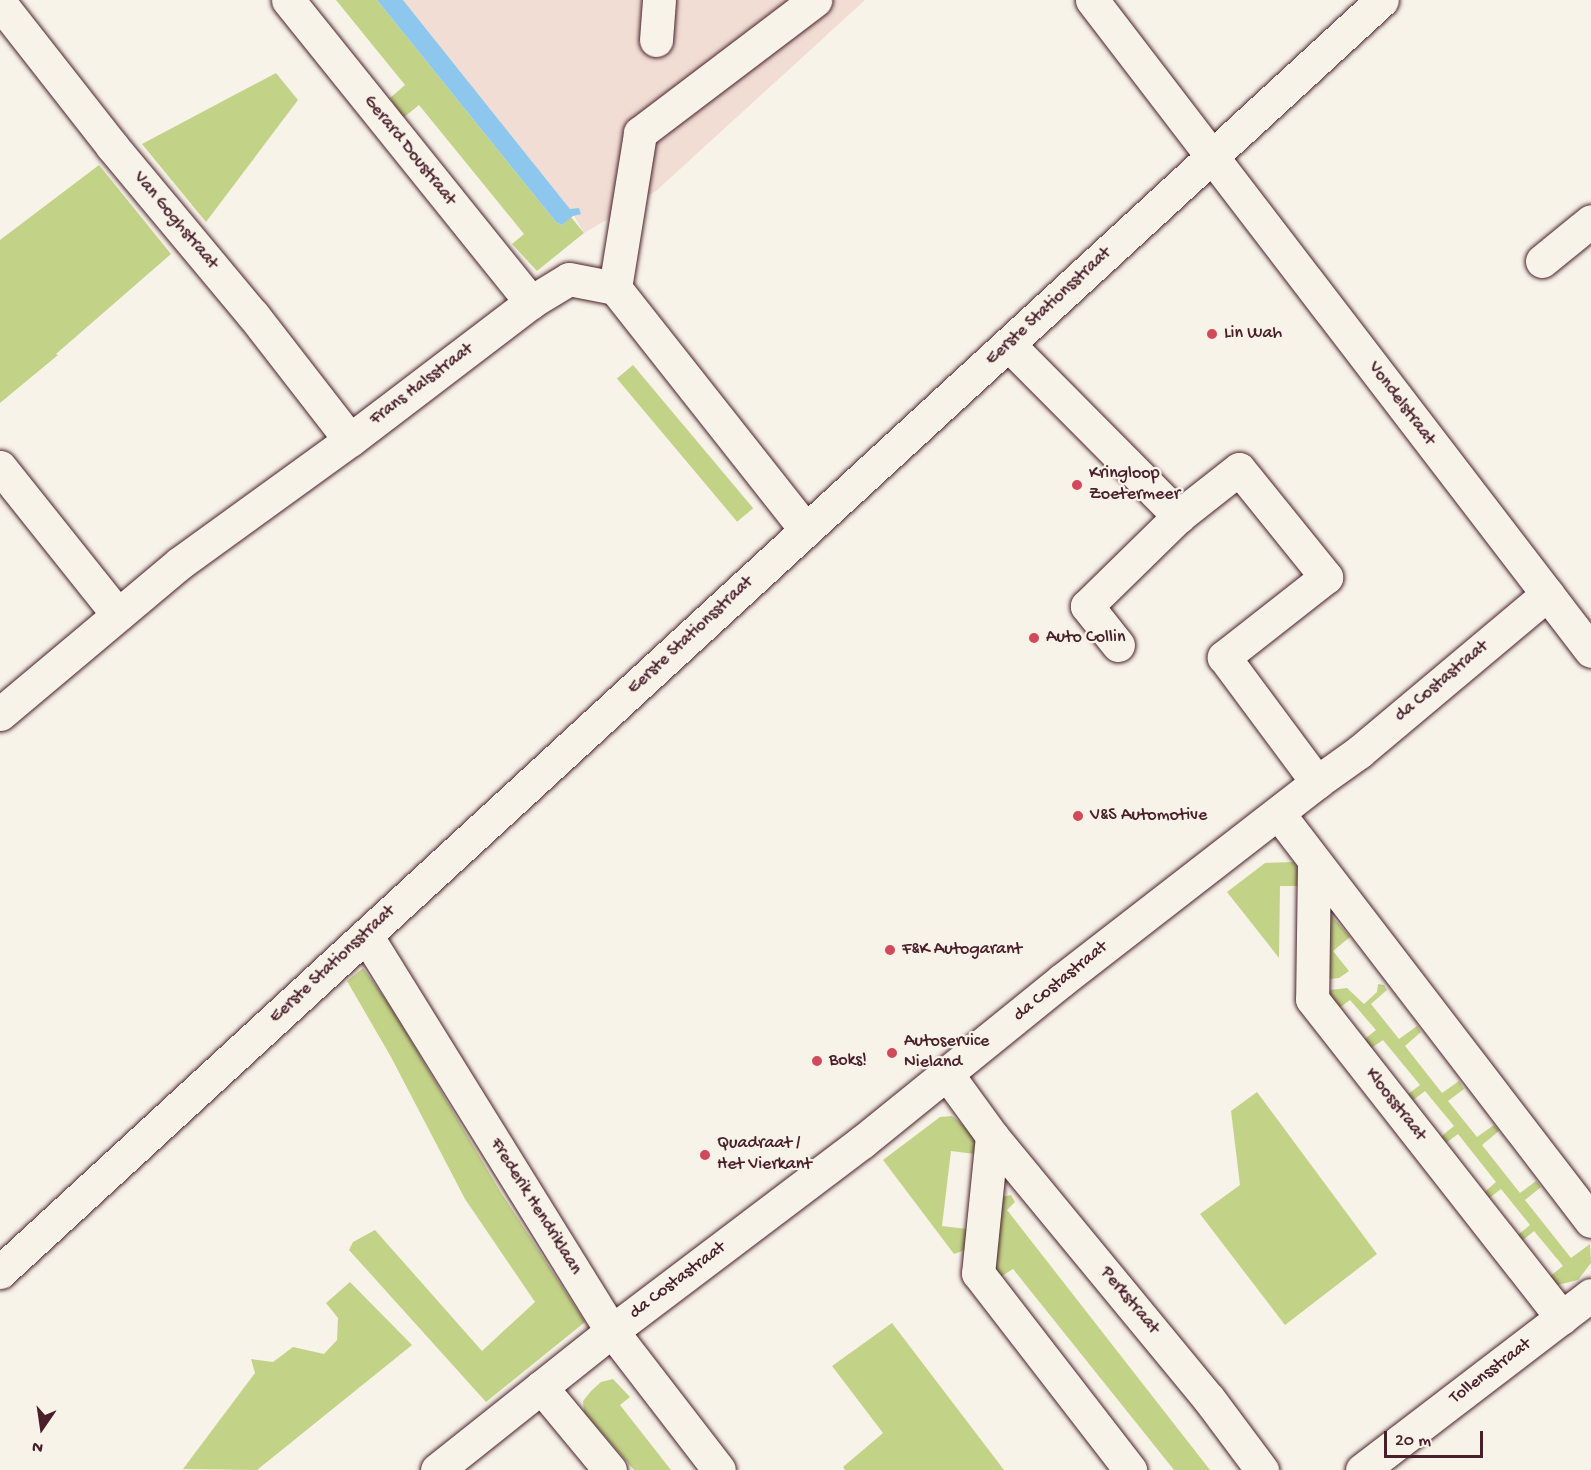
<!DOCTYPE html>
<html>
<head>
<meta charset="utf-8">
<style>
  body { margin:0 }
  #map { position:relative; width:1591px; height:1470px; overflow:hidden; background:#f7f3e8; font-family:"Gochi Hand",sans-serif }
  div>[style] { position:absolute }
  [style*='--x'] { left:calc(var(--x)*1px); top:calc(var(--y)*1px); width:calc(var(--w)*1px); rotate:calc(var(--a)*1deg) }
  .built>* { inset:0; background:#f1ddd3 }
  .green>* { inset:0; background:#c2d387; transform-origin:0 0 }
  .water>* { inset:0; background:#8ec7ed }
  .roads { filter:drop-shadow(0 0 2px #4a1f2b) drop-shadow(0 0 2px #4a1f2b) }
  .street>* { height:33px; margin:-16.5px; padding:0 16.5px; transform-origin:16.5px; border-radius:16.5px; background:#f7f3e8 }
  .dots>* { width:16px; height:16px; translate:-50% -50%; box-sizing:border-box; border:3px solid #f7f3e8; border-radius:50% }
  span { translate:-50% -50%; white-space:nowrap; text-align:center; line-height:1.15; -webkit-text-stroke:4.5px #f7f3e8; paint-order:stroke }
  .street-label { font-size:18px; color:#4a1f2b }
  .poi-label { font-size:18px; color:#4a1f2b }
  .left { translate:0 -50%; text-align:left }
  .north { position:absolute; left:12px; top:1398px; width:60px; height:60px; -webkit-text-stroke:4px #f7f3e8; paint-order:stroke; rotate:193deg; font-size:16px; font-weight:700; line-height:24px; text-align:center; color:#4a1f2b }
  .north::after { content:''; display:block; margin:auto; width:21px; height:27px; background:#4a1f2b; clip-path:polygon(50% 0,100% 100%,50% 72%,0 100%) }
  .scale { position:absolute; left:1384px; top:1431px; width:99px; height:27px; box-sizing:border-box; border:3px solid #4a1f2b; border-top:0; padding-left:8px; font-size:18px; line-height:21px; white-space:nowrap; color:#4a1f2b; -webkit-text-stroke:4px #f7f3e8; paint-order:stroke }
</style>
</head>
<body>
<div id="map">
  <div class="built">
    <div style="clip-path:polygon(403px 0,865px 0,656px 191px,584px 233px,570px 209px)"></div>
  </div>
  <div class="green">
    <div style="clip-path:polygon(336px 0,377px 0,556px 222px,562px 225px,571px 217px,584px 233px,537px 271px,512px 244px,524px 234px,419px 105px,403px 118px,390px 98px,405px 85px)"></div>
    <div style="clip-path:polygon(276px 73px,298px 100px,206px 222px,142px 144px)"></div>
    <div style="clip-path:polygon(99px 165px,171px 254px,56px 354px,58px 355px,0 403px,0 240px)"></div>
    <div style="left:633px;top:365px;width:187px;height:21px;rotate:50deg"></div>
    <div style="clip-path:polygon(1294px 862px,1300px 874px,1300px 886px,1280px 886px,1279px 958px,1227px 892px,1265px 863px)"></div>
    <div style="clip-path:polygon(1329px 913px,1350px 937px,1333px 951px,1349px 971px,1339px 978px,1329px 979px)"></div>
    <div style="clip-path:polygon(363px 968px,391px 1007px,500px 1191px,585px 1322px,486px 1402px,349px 1250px,353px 1242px,375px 1230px,482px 1351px,535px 1302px,465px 1199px,391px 1057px,347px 981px)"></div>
    <div style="clip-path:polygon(1378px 984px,1384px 985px,1387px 990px,1371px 1004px,1399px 1039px,1417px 1026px,1421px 1032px,1405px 1046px,1442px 1093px,1459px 1081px,1464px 1089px,1448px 1101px,1477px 1137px,1494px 1125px,1499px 1131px,1482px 1145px,1520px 1193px,1536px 1181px,1541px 1187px,1525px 1200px,1571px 1258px,1590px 1244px,1591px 1263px,1578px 1280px,1549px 1287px,1544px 1281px,1563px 1266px,1534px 1231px,1518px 1244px,1514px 1238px,1530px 1225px,1501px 1189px,1484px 1202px,1480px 1196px,1496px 1182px,1458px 1134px,1442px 1146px,1437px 1140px,1454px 1126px,1425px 1091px,1408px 1104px,1403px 1098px,1420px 1085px,1383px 1040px,1366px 1052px,1360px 1043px,1376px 1030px,1350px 1000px,1334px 1012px,1329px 1001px,1330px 990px,1347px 988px,1364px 1004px,1377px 992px)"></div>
    <div style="clip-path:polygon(1257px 1092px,1377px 1254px,1285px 1325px,1200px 1214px,1240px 1185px,1231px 1111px)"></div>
    <div style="clip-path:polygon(952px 1116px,976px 1136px,975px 1154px,951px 1151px,942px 1226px,967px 1229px,965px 1250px,954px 1254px,883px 1160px,940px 1117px)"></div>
    <div style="clip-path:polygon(1011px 1195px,1015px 1202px,1007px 1210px,1210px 1470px,1174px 1470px,1013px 1269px,1000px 1277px,996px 1271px,1002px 1197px)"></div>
    <div style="clip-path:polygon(350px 1282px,412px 1345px,257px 1470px,183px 1469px,255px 1373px,251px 1359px,273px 1362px,293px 1347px,324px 1354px,337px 1340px,338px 1318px,326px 1303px)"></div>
    <div style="clip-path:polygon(892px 1323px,1004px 1470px,845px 1470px,843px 1467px,883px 1433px,832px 1366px)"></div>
    <div style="clip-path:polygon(613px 1379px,630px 1397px,620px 1405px,671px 1470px,634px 1470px,584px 1412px,583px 1401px,591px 1391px,601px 1382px)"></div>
  </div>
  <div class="water">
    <div style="clip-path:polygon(377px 0,403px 0,570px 209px,579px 208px,581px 214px,573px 216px,562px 225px,556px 222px)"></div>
  </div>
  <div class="roads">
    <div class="street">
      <div style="--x:288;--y:0;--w:388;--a:51.2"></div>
      <div style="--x:1092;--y:0;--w:820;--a:52.53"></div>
      <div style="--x:0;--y:3;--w:182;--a:51.9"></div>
      <div style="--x:112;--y:146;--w:220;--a:50.2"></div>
      <div style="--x:253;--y:315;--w:158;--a:52.2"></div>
      <div style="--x:656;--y:40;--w:40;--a:-85.7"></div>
      <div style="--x:1542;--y:261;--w:63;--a:-39.2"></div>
      <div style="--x:615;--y:288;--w:157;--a:-80.8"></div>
      <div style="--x:640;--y:133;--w:220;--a:-37.2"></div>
      <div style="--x:1008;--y:344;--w:243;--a:45.2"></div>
      <div style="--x:0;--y:467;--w:189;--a:51.4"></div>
      <div style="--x:1118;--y:645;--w:50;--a:-128.5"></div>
      <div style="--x:1087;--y:606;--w:129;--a:-44.4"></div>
      <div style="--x:1179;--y:516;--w:76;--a:-38.1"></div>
      <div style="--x:1239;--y:469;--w:139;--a:51.1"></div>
      <div style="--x:1326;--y:577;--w:130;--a:141.9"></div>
      <div style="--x:1224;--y:657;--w:156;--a:53.4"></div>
      <div style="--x:0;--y:714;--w:235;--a:-40"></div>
      <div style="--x:180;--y:563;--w:210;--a:-35.9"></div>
      <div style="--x:350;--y:440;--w:228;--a:-37.3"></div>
      <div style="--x:531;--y:302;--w:44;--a:-31.2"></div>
      <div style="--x:569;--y:279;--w:47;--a:11.1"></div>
      <div style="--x:615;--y:288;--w:308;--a:51.7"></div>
      <div style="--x:1278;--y:813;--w:514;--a:52.51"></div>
      <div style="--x:1314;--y:864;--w:135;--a:90.8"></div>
      <div style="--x:1312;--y:999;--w:405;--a:51.9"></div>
      <div style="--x:366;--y:935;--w:466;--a:58.2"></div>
      <div style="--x:612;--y:1331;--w:175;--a:52.4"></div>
      <div style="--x:947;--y:1074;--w:77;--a:54"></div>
      <div style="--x:992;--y:1136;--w:341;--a:50.5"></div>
      <div style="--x:1209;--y:1399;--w:89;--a:53.3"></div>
      <div style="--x:992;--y:1136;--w:138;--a:95.8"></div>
      <div style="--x:978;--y:1273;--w:249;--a:52.3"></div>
      <div style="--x:0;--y:1272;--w:1878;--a:-42.63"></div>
      <div style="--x:541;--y:1387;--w:108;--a:50.3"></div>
      <div style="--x:437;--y:1470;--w:223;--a:-38.5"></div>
      <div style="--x:612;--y:1331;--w:313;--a:-37.1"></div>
      <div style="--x:862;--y:1142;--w:257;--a:-39"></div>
      <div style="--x:1062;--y:980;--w:323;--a:-37.8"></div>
      <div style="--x:1317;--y:782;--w:52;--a:-35.5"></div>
      <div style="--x:1359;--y:752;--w:246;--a:-40"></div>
      <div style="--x:1362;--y:1470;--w:288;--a:-37.4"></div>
    </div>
  </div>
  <div class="dots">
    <div style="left:1212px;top:334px;background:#d1495b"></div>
    <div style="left:1077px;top:485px;background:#d1495b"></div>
    <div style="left:1034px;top:638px;background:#d1495b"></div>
    <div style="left:1078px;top:816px;background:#d1495b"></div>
    <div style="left:890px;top:950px;background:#d1495b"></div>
    <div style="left:892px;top:1053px;background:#d1495b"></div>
    <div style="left:817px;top:1061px;background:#d1495b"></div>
    <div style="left:705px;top:1155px;background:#d1495b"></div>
  </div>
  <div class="street-label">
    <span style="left:409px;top:151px;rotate:51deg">Gerard Doustraat</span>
    <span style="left:175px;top:221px;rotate:50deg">Van Goghstraat</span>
    <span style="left:1049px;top:307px;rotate:-43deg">Eerste Stationsstraat</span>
    <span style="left:422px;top:385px;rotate:-37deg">Frans Halsstraat</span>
    <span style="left:1401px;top:404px;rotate:53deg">Vondelstraat</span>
    <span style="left:691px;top:636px;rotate:-43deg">Eerste Stationsstraat</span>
    <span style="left:1442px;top:682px;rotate:-40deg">da Costastraat</span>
    <span style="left:333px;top:965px;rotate:-43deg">Eerste Stationsstraat</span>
    <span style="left:1061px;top:982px;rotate:-39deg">da Costastraat</span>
    <span style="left:1395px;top:1105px;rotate:52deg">Kloosstraat</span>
    <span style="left:535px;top:1207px;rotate:58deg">Frederik Hendriklaan</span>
    <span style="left:678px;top:1281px;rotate:-37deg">da Costastraat</span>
    <span style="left:1129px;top:1301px;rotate:50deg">Perkstraat</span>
    <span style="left:1491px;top:1372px;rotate:-37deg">Tollensstraat</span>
  </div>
  <div class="poi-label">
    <span class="left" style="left:1224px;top:334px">Lin Wah</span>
    <span class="left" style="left:1089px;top:485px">Kringloop<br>Zoetermeer</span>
    <span class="left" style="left:1046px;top:638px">Auto Collin</span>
    <span class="left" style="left:1090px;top:816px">V&amp;S Automotive</span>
    <span class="left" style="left:902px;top:950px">F&amp;K Autogarant</span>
    <span class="left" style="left:904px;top:1053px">Autoservice<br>Nieland</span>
    <span class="left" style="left:829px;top:1061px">Boks!</span>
    <span class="left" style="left:717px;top:1155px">Quadraat /<br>Het Vierkant</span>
  </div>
  <div class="north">N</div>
  <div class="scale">20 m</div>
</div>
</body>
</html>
